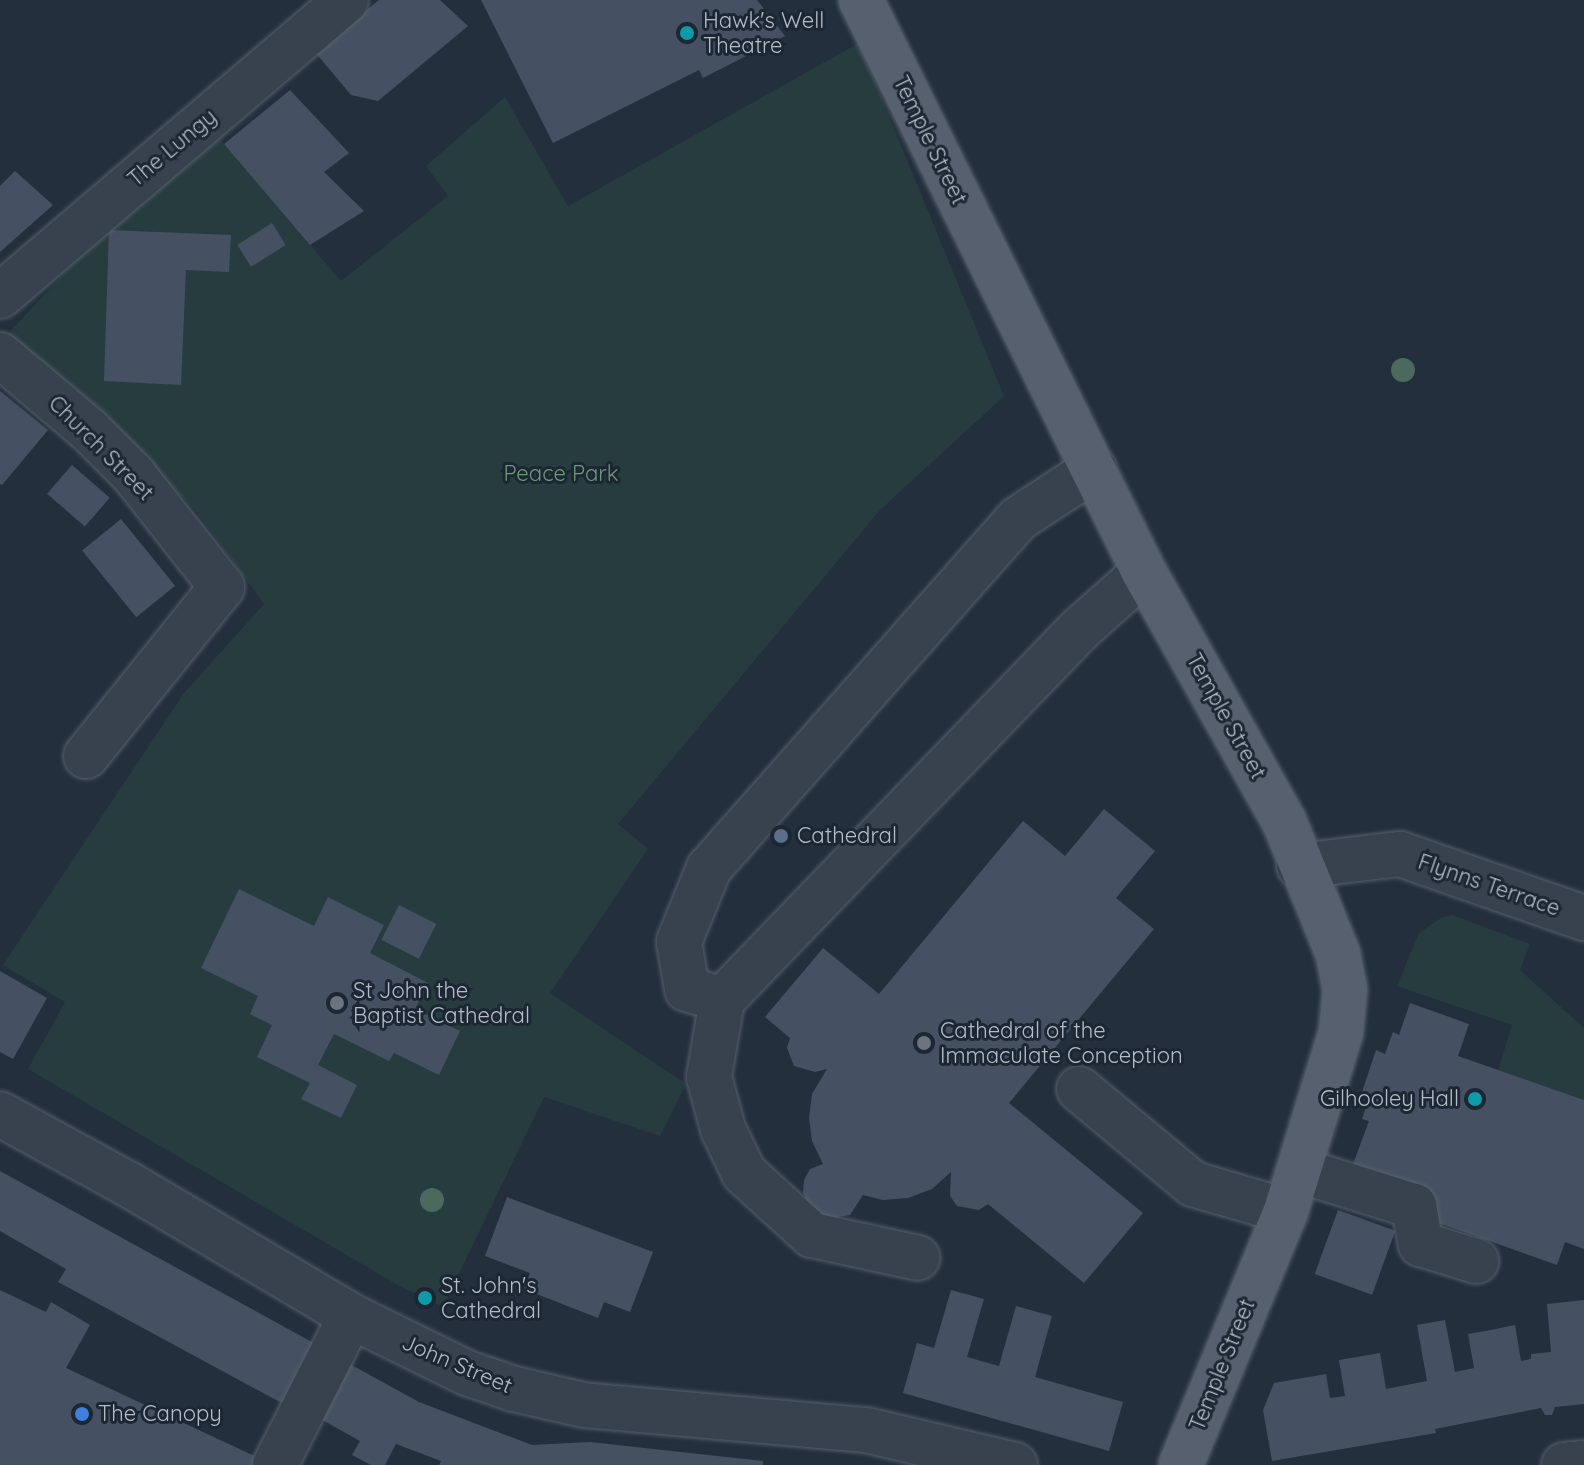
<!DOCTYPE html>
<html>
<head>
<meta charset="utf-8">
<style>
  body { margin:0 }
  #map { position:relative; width:1584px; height:1465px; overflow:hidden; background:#242f3e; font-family:Quicksand,sans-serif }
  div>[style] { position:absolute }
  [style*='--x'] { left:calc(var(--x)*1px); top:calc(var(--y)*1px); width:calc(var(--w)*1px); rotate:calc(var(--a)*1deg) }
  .green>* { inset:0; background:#263c3f }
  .building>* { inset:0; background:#455162; transform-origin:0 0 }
  .roads { filter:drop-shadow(0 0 2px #565f6c) drop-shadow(0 0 2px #565f6c) }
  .minor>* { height:44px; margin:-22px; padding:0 22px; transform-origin:22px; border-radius:22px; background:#38414e }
  .major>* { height:44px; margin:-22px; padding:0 22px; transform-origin:22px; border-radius:22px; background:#56606e }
  .trees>* { width:24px; height:24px; margin:-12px; border-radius:50%; background:#4b6a5d }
  .dots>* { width:22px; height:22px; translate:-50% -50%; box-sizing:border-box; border:4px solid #1d2633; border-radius:50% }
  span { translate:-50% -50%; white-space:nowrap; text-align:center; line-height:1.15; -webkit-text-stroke:6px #1d2633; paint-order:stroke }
  .poi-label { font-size:22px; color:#b4bcc9 }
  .left { translate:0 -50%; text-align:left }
  .right { translate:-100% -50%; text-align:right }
  .street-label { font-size:22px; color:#b4bcc9 }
  .park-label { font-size:22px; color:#6b9a76 }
</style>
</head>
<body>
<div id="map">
  <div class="green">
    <div style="clip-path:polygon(859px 43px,1004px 396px,880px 510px,618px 824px,648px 849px,550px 993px,686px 1084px,660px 1136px,544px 1097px,443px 1307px,398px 1285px,28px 1069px,65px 1002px,3px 965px,184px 693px,264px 604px,196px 511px,125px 440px,5px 337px,116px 217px,214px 132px,341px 281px,448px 196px,426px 166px,505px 97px,568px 206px)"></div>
    <div style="clip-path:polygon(1452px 915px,1530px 944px,1520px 970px,1584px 1028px,1584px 1100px,1498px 1070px,1512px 1025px,1397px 986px,1419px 933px,1441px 918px)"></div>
  </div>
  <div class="building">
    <div style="clip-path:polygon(379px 0,440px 0,468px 26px,378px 101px,351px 95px,315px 52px)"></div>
    <div style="clip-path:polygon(481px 0,757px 0,785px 36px,703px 78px,699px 70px,553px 143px)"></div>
    <div style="clip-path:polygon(290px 90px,349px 153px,324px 172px,364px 211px,310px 245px,224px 144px)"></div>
    <div style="clip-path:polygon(15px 171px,53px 205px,0 252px,0 186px)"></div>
    <div style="left:272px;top:223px;width:26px;height:41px;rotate:58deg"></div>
    <div style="clip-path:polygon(109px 230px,231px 235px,229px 272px,186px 270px,181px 385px,104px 381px)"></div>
    <div style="clip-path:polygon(0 391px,48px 430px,2px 485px,0 484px)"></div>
    <div style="left:72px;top:465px;width:50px;height:38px;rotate:41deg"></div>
    <div style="left:121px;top:519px;width:86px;height:50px;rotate:51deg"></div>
    <div style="clip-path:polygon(1104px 809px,1155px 851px,1116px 898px,1154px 929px,1009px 1103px,1143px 1213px,1084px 1283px,988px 1204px,979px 1210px,957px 1206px,950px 1196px,951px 1172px,932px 1189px,908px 1198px,883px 1200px,863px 1195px,850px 1215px,826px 1219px,807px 1204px,803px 1192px,804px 1180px,810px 1169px,823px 1164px,812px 1141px,809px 1118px,812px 1094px,827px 1069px,815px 1072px,794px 1066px,787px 1048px,790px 1038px,765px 1017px,823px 948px,879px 994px,1023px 821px,1065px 856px)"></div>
    <div style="clip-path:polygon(239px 889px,314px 926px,328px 897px,384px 925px,370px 953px,428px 983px,415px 1009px,460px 1031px,439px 1075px,394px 1053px,389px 1061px,334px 1034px,318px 1065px,357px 1085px,341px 1118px,301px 1099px,310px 1083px,257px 1057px,272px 1025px,250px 1014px,258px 996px,201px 968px)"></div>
    <div style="left:399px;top:905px;width:42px;height:39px;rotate:27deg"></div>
    <div style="clip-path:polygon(0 971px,47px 998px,13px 1059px,0 1052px)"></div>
    <div style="clip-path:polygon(1410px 1003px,1469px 1024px,1458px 1056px,1584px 1100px,1584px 1249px,1565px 1242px,1557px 1265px,1425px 1218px,1433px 1195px,1352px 1167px,1369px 1121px,1362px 1119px,1369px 1098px,1361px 1095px,1376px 1050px,1385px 1054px,1393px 1032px,1399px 1035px)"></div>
    <div style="clip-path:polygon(0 1171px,321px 1347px,289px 1407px,58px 1282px,66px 1269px,0 1231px)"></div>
    <div style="clip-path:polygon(507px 1197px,653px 1252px,630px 1312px,604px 1302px,598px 1318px,524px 1289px,530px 1273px,485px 1256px)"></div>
    <div style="left:1338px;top:1210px;width:61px;height:68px;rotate:20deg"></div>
    <div style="clip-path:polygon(0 1290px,46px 1312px,51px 1302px,90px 1325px,66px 1368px,261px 1459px,258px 1465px,0 1465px)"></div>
    <div style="clip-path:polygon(951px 1290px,984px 1299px,967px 1357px,999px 1366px,1016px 1306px,1052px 1316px,1035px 1377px,1123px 1402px,1109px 1451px,903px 1393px,917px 1343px,934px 1348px)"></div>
    <div style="clip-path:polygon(1584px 1300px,1584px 1404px,1555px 1407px,1552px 1415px,1545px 1415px,1541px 1408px,1435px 1429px,1436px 1433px,1272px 1461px,1263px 1410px,1274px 1383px,1326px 1374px,1330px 1398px,1345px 1396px,1339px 1360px,1380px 1353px,1386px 1389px,1427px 1381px,1417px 1325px,1445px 1320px,1455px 1372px,1474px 1368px,1468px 1334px,1491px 1330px,1515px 1325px,1521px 1361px,1531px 1359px,1531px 1354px,1551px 1352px,1547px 1304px)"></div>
    <div style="clip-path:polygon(337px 1357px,419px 1402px,532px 1445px,590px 1442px,763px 1461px,763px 1465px,439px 1465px,441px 1461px,396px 1444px,385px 1465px,371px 1465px,352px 1455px,360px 1441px,308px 1412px)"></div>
  </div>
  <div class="roads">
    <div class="minor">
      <div style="--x:0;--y:296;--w:455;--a:-40.5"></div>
      <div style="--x:0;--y:355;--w:115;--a:40.1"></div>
      <div style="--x:88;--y:429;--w:64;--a:45"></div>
      <div style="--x:133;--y:474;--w:144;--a:51.8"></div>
      <div style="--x:222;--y:587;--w:217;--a:128.8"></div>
      <div style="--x:1094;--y:469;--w:91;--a:146.7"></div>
      <div style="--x:1018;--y:519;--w:466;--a:131.5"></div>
      <div style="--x:709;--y:868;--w:80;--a:112.1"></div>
      <div style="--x:679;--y:942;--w:48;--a:80.3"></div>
      <div style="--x:687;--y:989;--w:37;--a:17"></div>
      <div style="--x:722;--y:1000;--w:514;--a:-46.02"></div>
      <div style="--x:1079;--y:630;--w:87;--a:-41.7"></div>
      <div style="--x:1299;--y:866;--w:102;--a:-6.8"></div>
      <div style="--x:1400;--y:854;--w:195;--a:19.2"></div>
      <div style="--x:722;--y:1000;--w:78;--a:99.6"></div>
      <div style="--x:709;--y:1077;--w:54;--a:74.9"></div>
      <div style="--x:723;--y:1129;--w:49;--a:64.5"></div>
      <div style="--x:744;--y:1173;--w:92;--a:42.4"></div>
      <div style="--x:812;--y:1235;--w:108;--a:12.2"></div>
      <div style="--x:1079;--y:1089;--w:148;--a:39.8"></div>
      <div style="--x:1193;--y:1184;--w:97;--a:16.2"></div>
      <div style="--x:0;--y:1114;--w:146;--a:28.7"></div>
      <div style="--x:128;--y:1184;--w:259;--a:30.6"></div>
      <div style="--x:351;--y:1316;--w:129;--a:26.2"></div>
      <div style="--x:467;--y:1373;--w:50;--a:18.8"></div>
      <div style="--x:514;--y:1389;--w:72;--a:12.9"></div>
      <div style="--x:584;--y:1405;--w:283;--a:5.1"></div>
      <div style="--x:866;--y:1430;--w:153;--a:13.2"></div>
      <div style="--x:1299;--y:1170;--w:121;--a:17.4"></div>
      <div style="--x:1414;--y:1206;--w:39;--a:80"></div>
      <div style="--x:1421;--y:1244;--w:58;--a:17.2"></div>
      <div style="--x:275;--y:1465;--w:167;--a:-63"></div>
      <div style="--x:1564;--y:1465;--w:20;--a:-6"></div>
    </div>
    <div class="major">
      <div style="--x:861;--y:0;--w:638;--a:63.68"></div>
      <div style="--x:1144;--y:572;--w:286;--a:60.7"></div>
      <div style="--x:1284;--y:821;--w:144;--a:67.9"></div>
      <div style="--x:1338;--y:954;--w:36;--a:79"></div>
      <div style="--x:1345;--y:989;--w:43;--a:95.3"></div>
      <div style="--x:1341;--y:1032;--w:187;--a:107.1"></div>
      <div style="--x:1286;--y:1211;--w:275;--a:112.5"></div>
    </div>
  </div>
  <div class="trees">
    <div style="left:1403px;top:370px"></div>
    <div style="left:432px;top:1200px"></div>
  </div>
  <div class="dots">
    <div style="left:687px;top:33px;background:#0f9aa8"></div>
    <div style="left:781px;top:836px;background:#5c6f8a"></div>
    <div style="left:337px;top:1003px;background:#6b7280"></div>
    <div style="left:924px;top:1043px;background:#6b7280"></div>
    <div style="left:1475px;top:1099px;background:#0f9aa8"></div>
    <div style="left:425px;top:1298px;background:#0f9aa8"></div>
    <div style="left:82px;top:1414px;background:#3f7fe0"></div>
  </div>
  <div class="poi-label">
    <span class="left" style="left:703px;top:33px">Hawk's Well<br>Theatre</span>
    <span class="left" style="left:797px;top:836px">Cathedral</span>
    <span class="left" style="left:353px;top:1003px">St John the<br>Baptist Cathedral</span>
    <span class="left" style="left:940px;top:1043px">Cathedral of the<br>Immaculate Conception</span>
    <span class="right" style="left:1459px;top:1099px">Gilhooley Hall</span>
    <span class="left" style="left:441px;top:1298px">St. John's<br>Cathedral</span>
    <span class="left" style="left:98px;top:1414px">The Canopy</span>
  </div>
  <div class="street-label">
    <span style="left:930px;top:140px;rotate:64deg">Temple Street</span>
    <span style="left:172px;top:148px;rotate:-40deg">The Lungy</span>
    <span style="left:101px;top:448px;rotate:45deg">Church Street</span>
    <span style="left:1226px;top:716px;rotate:61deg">Temple Street</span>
    <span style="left:1489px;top:885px;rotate:19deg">Flynns Terrace</span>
    <span style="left:457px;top:1364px;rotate:23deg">John Street</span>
    <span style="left:1222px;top:1365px;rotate:-68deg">Temple Street</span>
  </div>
  <div class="park-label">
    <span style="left:561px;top:474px">Peace Park</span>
  </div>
</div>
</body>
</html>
